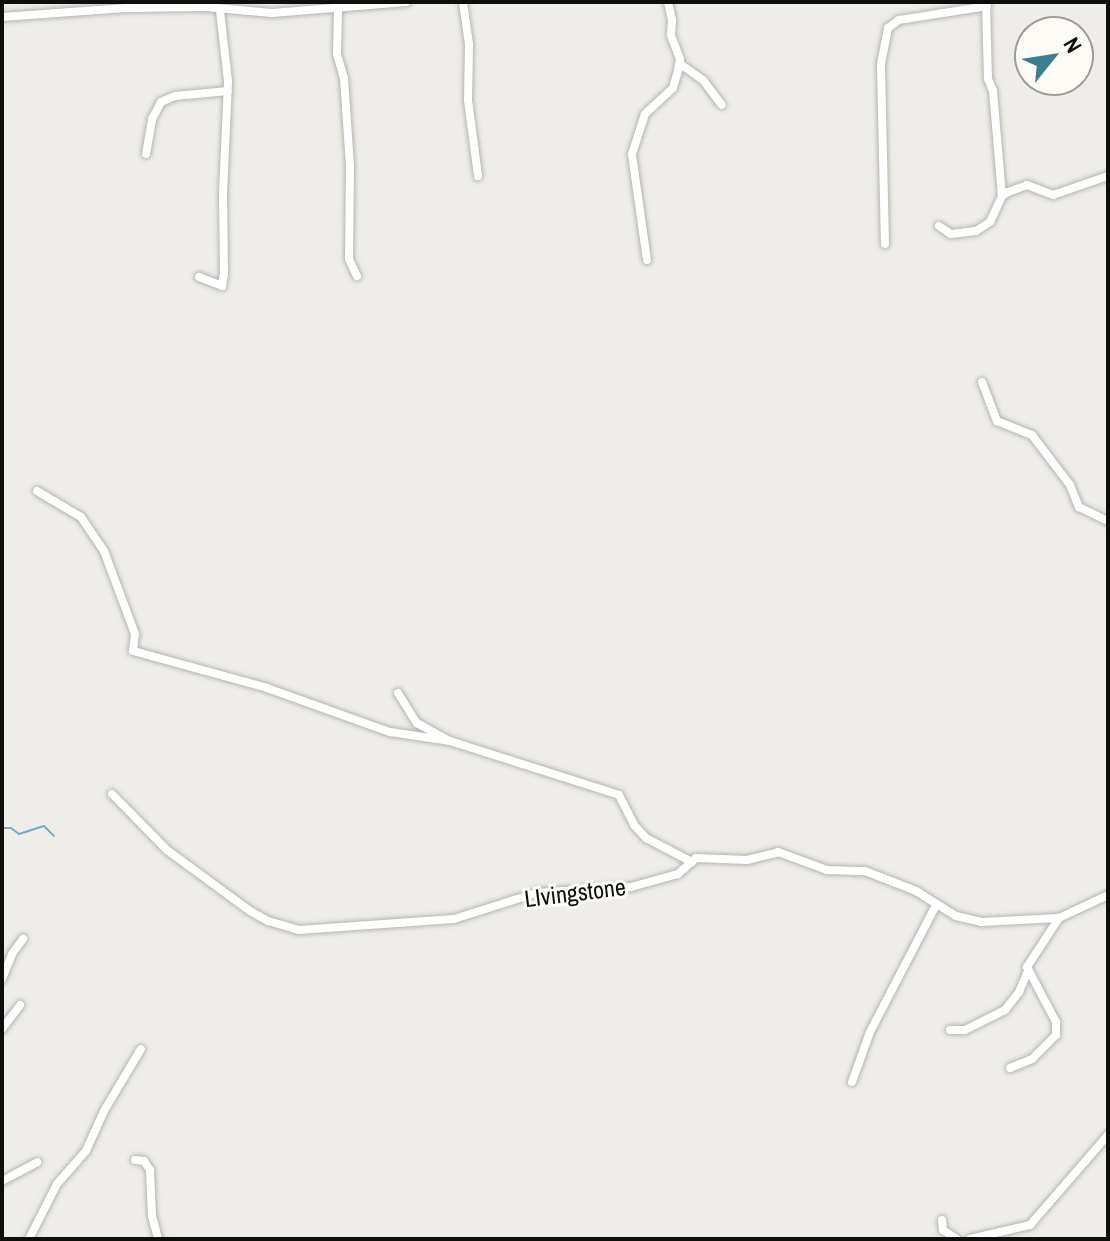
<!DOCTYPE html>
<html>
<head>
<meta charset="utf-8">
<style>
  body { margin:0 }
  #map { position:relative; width:1110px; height:1241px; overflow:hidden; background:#eeede9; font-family:"Archivo Narrow",sans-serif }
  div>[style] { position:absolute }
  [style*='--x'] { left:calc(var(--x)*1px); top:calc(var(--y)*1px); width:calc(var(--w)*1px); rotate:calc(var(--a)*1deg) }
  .stream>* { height:2px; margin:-1px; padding:0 1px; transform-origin:1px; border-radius:1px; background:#76aabe }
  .roads { filter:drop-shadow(0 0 2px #b5b4b0) drop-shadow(0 0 2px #b5b4b0) }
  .minor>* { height:8px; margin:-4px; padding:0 4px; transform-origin:4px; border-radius:4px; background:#fff }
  span { translate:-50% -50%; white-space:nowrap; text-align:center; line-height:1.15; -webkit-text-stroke:6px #fcfbf6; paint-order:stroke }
  .street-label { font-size:24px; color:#0e0e0c }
  .frame { position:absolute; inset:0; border:4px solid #0e0e0c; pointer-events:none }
  .north { position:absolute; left:1014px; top:16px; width:80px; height:80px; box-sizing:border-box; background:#fcfbf6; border:2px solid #9d9c98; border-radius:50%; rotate:60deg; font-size:22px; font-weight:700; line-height:32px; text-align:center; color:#0e0e0c }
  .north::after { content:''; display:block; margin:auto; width:28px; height:36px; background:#3a7f8d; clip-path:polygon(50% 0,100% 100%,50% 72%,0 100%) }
</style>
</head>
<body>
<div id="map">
  <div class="stream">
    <div style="--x:2;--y:828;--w:9;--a:0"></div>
    <div style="--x:11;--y:828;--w:10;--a:37"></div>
    <div style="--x:19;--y:834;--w:26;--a:-18"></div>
    <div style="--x:44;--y:826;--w:14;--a:45"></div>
  </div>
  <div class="roads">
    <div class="minor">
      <div style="--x:463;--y:2;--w:42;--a:81.9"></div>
      <div style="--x:469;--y:44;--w:56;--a:91"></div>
      <div style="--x:468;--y:100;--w:77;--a:82.5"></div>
      <div style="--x:986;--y:3;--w:76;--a:88.5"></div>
      <div style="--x:988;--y:79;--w:13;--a:67"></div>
      <div style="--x:993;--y:91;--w:105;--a:85.1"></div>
      <div style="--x:338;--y:9;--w:45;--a:91.3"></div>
      <div style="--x:337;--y:54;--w:25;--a:74"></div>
      <div style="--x:344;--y:78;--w:87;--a:86.1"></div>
      <div style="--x:350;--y:165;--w:94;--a:90.6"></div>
      <div style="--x:349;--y:259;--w:19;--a:65"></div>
      <div style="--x:2;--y:17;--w:124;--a:-4.2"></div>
      <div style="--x:126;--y:8;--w:80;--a:-0.7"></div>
      <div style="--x:206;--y:7;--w:66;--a:5.2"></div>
      <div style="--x:272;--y:13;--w:135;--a:-4.7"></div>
      <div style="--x:680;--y:64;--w:28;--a:35"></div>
      <div style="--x:703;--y:80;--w:31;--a:53"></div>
      <div style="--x:146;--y:154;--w:36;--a:-80"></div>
      <div style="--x:152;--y:119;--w:19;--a:-62"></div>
      <div style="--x:161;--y:102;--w:15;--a:-23"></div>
      <div style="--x:175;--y:96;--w:53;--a:-5.4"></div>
      <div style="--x:939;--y:226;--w:14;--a:34"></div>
      <div style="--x:951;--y:234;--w:25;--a:-7"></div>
      <div style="--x:976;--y:231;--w:17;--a:-33"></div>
      <div style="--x:990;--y:222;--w:29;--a:-65"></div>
      <div style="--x:1002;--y:196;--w:7;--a:-34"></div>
      <div style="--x:1008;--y:192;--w:20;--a:-20"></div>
      <div style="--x:1027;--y:185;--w:28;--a:21"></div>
      <div style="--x:1053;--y:195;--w:58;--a:-19.1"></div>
      <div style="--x:885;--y:244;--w:180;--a:-91.3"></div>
      <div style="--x:881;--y:64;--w:37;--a:-79"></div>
      <div style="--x:888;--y:28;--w:14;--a:-36"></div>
      <div style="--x:899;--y:20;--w:89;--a:-9"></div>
      <div style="--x:647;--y:260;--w:107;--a:-98.1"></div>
      <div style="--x:632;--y:154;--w:42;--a:-72"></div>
      <div style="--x:645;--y:114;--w:38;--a:-43"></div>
      <div style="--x:673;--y:88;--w:18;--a:-74"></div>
      <div style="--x:678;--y:71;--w:12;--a:-81"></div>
      <div style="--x:680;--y:59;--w:26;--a:-111"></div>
      <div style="--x:671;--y:35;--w:15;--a:-86"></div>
      <div style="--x:672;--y:20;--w:18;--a:-103"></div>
      <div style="--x:199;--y:277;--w:25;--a:21"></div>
      <div style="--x:222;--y:286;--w:12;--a:-81"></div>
      <div style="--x:224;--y:274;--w:81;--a:-90.7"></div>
      <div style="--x:223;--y:193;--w:112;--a:-87.4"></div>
      <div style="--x:228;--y:81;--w:70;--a:-96.5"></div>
      <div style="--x:982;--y:382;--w:42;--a:69"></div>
      <div style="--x:997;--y:421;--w:38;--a:22"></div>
      <div style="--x:1032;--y:435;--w:63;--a:52.8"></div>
      <div style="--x:1070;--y:485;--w:24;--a:68"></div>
      <div style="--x:1079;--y:507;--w:32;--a:26"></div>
      <div style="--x:37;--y:491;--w:51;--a:30.6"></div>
      <div style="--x:81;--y:517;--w:41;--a:55.9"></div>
      <div style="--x:104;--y:551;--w:89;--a:69.5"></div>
      <div style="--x:135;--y:634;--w:17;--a:97"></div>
      <div style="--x:133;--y:651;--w:139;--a:15.4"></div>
      <div style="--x:267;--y:688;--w:131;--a:19.7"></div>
      <div style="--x:390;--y:732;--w:61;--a:8.5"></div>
      <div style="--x:398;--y:693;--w:36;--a:58"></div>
      <div style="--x:417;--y:723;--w:38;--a:29"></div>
      <div style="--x:450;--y:741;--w:177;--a:17.7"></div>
      <div style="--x:619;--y:795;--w:34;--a:63"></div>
      <div style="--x:634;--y:825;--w:18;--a:47"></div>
      <div style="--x:646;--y:838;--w:52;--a:27.6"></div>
      <div style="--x:112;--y:794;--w:78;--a:45.5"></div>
      <div style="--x:167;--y:850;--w:103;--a:36.3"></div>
      <div style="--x:250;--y:911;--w:21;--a:29"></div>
      <div style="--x:268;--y:921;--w:32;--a:16"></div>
      <div style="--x:299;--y:930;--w:155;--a:-4.1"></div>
      <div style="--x:454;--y:919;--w:86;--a:-17.6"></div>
      <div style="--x:536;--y:893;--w:95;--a:-3.6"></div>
      <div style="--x:631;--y:887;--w:49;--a:-15.5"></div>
      <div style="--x:678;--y:874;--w:24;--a:-42"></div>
      <div style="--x:696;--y:858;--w:51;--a:2.2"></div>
      <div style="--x:747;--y:860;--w:32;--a:-14"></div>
      <div style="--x:778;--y:852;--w:52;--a:20.2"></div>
      <div style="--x:827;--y:870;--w:38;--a:2"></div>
      <div style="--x:865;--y:871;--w:55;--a:21.4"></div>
      <div style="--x:916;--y:891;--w:47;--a:32"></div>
      <div style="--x:956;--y:916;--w:26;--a:13"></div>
      <div style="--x:981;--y:922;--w:78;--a:-2.9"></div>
      <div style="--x:1059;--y:918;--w:54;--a:-25.1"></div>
      <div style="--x:2;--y:979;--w:27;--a:-68"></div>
      <div style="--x:12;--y:954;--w:19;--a:-54"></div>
      <div style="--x:2;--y:1029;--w:30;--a:-53"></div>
      <div style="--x:950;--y:1030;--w:15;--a:0"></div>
      <div style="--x:965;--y:1030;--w:45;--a:-26.6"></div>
      <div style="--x:1005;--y:1010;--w:23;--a:-52"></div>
      <div style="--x:1019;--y:992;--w:23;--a:-67"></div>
      <div style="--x:1010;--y:1068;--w:24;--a:-22"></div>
      <div style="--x:1032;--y:1059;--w:34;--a:-45"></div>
      <div style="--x:1056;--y:1035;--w:13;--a:-90"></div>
      <div style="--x:1056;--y:1022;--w:62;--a:-117.8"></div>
      <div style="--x:1027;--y:967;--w:59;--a:-56.9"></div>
      <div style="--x:852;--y:1082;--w:53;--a:-70.2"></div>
      <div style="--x:870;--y:1032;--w:143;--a:-62.5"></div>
      <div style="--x:135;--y:1160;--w:9;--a:6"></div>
      <div style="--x:144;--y:1161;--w:11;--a:56"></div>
      <div style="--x:150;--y:1170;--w:46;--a:87.5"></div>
      <div style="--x:152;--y:1216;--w:24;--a:75"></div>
      <div style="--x:2;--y:1181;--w:40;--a:-28"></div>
      <div style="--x:942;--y:1220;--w:10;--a:84"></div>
      <div style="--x:943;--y:1230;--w:17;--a:33"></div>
      <div style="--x:29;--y:1239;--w:62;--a:-63"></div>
      <div style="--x:57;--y:1184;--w:44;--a:-48.7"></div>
      <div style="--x:86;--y:1151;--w:44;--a:-65.8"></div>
      <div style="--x:104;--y:1111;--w:72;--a:-59.2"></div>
      <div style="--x:970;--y:1239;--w:62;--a:-13.1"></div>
      <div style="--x:1030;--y:1225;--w:119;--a:-49.1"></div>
    </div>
  </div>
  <div class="street-label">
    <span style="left:575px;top:893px;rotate:-7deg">LIvingstone</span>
  </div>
  <div class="frame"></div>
  <div class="north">N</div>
</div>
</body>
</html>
